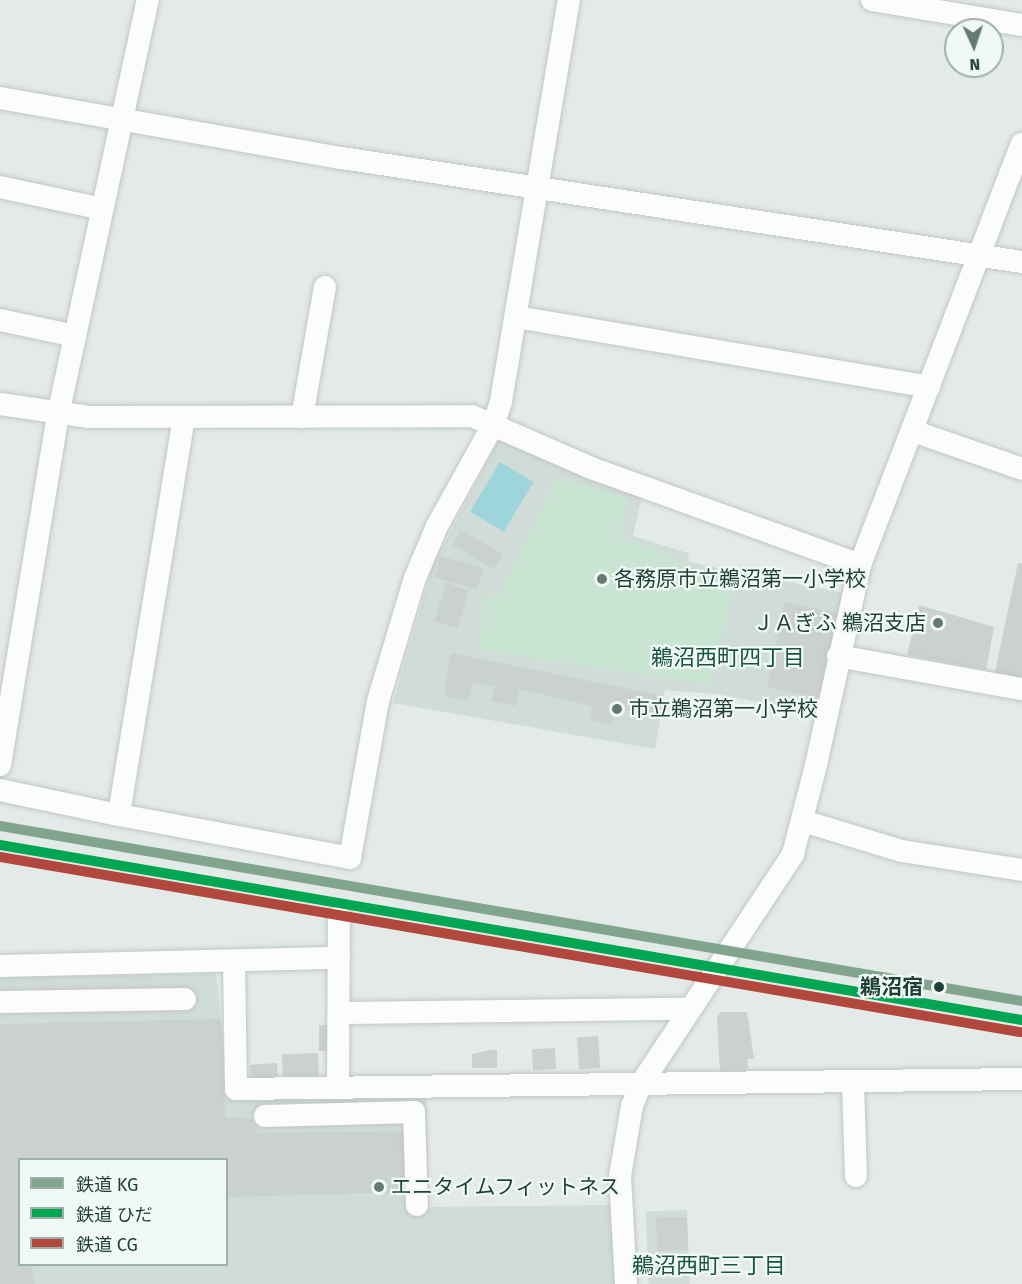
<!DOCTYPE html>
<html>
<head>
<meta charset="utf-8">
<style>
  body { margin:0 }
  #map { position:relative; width:1022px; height:1284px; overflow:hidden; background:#e3eae7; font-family:"Fira Sans","Noto Sans JP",sans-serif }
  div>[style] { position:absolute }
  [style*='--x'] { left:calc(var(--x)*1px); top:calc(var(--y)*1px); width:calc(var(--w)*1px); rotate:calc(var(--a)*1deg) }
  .built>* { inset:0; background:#d0dcd7; transform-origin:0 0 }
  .green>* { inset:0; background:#cae4d3 }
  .water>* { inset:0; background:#9ed4dc; transform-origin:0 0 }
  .building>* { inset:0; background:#cad1ce; transform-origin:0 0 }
  .roads { filter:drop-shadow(0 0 2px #c0c7c4) drop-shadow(0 0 2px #c0c7c4) }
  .minor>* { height:22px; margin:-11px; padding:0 11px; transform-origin:11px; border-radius:11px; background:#fbfcfb }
  .rail-1>* { height:10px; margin:-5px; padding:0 5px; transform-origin:5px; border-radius:5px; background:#81a58c }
  .rail-2>* { height:10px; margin:-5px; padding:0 5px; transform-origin:5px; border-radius:5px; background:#00a651 }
  .rail-3>* { height:10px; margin:-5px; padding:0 5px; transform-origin:5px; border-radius:5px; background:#b2473e }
  .dots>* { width:16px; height:16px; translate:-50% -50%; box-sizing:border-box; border:3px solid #f1f9f5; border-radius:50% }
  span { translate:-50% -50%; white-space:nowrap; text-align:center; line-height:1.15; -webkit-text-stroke:4.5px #f1f9f5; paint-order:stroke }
  .poi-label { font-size:21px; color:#1e3f36 }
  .left { translate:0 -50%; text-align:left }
  .right { translate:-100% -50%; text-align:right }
  .stop-label { font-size:21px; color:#1e3f36; font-weight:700 }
  .neighbourhood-label { font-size:22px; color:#185345 }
  .legend { position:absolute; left:18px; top:1158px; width:210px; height:108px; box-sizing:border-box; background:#f1f9f5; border:2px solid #9dafa9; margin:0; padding:8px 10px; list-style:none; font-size:18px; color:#1e3f36 }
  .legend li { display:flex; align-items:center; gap:12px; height:30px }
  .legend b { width:30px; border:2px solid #9dafa9 }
  .north { position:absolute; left:944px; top:18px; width:60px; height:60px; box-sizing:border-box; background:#f1f9f5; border:2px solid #9dafa9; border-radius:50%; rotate:177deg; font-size:16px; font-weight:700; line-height:24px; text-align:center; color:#1e3f36 }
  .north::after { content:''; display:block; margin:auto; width:21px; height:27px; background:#637b74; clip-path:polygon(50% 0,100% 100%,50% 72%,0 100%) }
</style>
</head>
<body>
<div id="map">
  <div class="built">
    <div style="clip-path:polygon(503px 432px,642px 495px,633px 536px,688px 553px,689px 562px,844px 593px,826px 716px,716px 694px,665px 690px,655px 749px,393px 703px,433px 565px)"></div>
    <div style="clip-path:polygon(evenodd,216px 974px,229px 1095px,426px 1094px,429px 1207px,612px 1205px,617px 1284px,0 1284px,0 977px,216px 974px,20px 1160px,226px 1160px,226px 1264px,20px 1264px,20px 1160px)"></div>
    <div style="left:687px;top:1210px;width:74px;height:41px;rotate:88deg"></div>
  </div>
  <div class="green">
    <div style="clip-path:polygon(556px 478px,627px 497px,621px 538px,674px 557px,681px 571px,735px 586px,710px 685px,478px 650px,484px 598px,500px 594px)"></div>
  </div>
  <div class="water">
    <div style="left:500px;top:462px;width:39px;height:58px;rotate:31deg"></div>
  </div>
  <div class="building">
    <div style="left:461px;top:530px;width:48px;height:17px;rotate:30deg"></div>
    <div style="left:441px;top:556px;width:44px;height:22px;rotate:16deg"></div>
    <div style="clip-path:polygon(1018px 563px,1022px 563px,1022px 684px,994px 676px)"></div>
    <div style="left:446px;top:583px;width:24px;height:40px;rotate:17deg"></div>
    <div style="left:785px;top:602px;width:54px;height:87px;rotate:12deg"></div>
    <div style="clip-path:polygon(919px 605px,994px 627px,986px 670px,907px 655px)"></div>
    <div style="clip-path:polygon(451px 653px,659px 695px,654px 717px,614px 708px,612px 725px,590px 720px,592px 706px,519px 689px,516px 706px,491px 701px,495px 686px,473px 683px,468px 701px,444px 696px)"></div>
    <div style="clip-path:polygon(720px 1012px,747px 1012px,754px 1059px,747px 1059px,748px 1070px,720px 1071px,717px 1017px)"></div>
    <div style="clip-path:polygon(221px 1019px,225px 1117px,252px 1119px,256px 1133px,409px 1131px,411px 1192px,226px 1197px,226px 1160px,20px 1160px,20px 1264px,32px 1264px,34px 1284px,0 1284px,0 1024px)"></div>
    <div style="left:319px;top:1025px;width:14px;height:26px"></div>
    <div style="left:598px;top:1036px;width:32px;height:21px;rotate:86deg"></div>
    <div style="left:555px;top:1048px;width:21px;height:23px;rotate:87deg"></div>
    <div style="clip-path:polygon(490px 1050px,497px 1050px,497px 1068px,472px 1068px,472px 1054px)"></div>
    <div style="left:318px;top:1053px;width:25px;height:36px;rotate:88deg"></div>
    <div style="left:277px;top:1063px;width:16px;height:27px;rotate:86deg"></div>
    <div style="left:687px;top:1217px;width:33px;height:31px;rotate:88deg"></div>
  </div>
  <div class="roads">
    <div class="minor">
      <div style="--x:872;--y:0;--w:152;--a:9.5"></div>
      <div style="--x:0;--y:98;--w:347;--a:10"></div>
      <div style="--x:342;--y:158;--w:688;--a:8.7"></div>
      <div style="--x:0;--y:187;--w:105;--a:12.1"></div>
      <div style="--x:516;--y:317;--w:419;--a:9.6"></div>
      <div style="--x:0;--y:320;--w:77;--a:12"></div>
      <div style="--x:0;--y:404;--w:90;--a:8.3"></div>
      <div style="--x:89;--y:417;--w:383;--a:-0.1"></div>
      <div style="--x:472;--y:416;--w:130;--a:23.6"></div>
      <div style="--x:591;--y:468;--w:286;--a:19.8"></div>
      <div style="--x:184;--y:417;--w:403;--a:99.3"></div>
      <div style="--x:119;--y:815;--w:235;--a:10.5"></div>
      <div style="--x:350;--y:858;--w:159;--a:-79.9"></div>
      <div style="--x:378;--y:701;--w:128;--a:-73.3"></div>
      <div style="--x:415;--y:578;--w:56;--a:-67.1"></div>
      <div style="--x:437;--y:526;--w:118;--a:-61"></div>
      <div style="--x:494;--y:423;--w:23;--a:-72"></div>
      <div style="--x:501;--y:401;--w:407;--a:-80.4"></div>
      <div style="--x:302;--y:417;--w:132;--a:-80"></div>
      <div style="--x:913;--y:431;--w:115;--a:19.2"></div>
      <div style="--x:838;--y:656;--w:187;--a:10.2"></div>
      <div style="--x:0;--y:765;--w:355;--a:-80.6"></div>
      <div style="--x:58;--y:415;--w:425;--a:-77.8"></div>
      <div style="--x:0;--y:790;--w:122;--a:11.9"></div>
      <div style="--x:803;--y:821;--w:103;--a:16.9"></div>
      <div style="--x:902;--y:851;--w:121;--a:9"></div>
      <div style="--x:234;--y:961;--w:128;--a:89.1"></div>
      <div style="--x:236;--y:1089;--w:786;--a:-0.73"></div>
      <div style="--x:0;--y:966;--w:339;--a:-1.4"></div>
      <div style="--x:0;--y:1002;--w:185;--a:-0.9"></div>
      <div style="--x:339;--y:1013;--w:350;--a:-0.7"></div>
      <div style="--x:853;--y:1082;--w:94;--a:88.2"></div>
      <div style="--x:338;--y:1088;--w:171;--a:-89.7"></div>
      <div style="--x:265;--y:1116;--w:149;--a:-1.5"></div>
      <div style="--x:414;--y:1112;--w:93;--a:88.2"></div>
      <div style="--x:626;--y:1284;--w:108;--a:-93.2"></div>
      <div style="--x:620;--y:1176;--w:71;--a:-80.3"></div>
      <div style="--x:632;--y:1106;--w:24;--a:-68"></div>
      <div style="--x:641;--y:1084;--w:276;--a:-56.5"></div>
      <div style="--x:793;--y:854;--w:92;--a:-75.5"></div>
      <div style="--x:816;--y:765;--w:205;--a:-77.6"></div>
      <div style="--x:860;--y:565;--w:451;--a:-69"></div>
    </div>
  </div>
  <div class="rail-1">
    <div style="--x:0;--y:826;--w:1037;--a:9.72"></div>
  </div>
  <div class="rail-2">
    <div style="--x:0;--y:845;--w:1037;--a:9.72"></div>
  </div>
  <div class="rail-3">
    <div style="--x:0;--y:857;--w:1035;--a:9.74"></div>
  </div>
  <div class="dots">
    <div style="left:602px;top:579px;background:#637b74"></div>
    <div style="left:938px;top:623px;background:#637b74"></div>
    <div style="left:617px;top:709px;background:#637b74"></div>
    <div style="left:939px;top:987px;background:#1e3f36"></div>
    <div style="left:379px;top:1187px;background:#637b74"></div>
  </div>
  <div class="poi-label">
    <span class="left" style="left:614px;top:579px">各務原市立鵜沼第一小学校</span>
    <span class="right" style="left:926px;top:623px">ＪＡぎふ 鵜沼支店</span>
    <span class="left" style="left:629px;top:709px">市立鵜沼第一小学校</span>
    <span class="left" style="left:391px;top:1187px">エニタイムフィットネス</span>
  </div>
  <div class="stop-label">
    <span class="right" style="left:923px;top:987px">鵜沼宿</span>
  </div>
  <div class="neighbourhood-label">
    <span style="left:728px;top:658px">鵜沼西町四丁目</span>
    <span style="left:709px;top:1266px">鵜沼西町三丁目</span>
  </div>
  <ul class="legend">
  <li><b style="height:8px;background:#81a58c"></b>鉄道 KG</li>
  <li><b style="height:8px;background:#00a651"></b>鉄道 ひだ</li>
  <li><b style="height:8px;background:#b2473e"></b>鉄道 CG</li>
  </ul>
  <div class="north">N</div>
</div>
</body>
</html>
